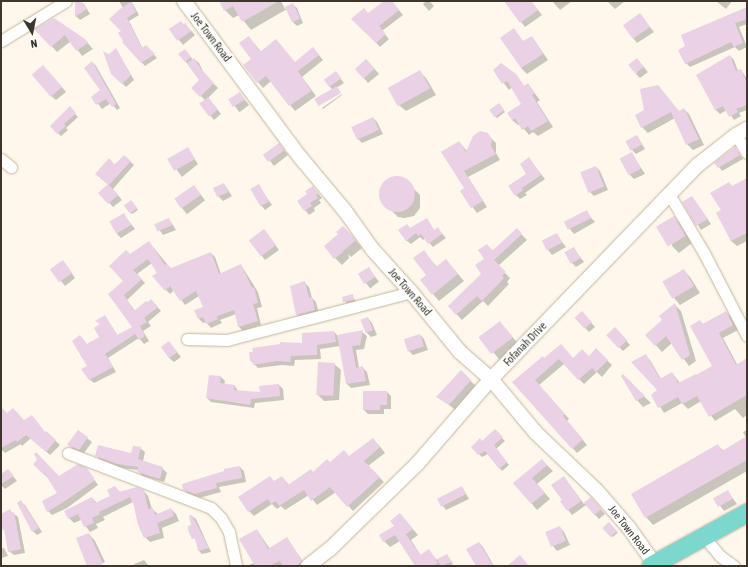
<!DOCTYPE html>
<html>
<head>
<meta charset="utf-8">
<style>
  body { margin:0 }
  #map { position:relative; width:748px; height:567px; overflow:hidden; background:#fdf7ec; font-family:"Asap Condensed",sans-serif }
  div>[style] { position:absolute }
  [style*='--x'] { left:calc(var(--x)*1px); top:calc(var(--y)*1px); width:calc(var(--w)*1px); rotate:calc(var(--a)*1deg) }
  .shadow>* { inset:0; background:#0003; transform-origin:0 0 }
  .building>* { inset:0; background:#ead1e6; transform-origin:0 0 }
  .round { border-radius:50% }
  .roads { filter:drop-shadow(0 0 1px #c5b59c) drop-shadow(0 0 1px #c5b59c) }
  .minor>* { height:11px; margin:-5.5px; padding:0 5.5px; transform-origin:5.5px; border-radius:5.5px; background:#fff }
  .tertiary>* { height:14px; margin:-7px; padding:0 7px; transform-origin:7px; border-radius:7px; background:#fff }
  .trunk>* { height:18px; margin:-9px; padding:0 9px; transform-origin:9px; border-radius:9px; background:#7cd8cf }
  span { translate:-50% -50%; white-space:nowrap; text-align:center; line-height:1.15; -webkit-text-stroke:4px #fff; paint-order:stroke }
  .street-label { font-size:11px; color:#3d362c }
  .frame { position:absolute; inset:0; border:2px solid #3d362c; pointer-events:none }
  .north { position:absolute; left:12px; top:12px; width:40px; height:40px; -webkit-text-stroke:3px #fff; paint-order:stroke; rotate:170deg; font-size:11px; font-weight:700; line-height:16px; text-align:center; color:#3d362c }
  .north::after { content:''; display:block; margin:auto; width:14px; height:18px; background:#3d362c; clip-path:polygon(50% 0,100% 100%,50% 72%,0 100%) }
</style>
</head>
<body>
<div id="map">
  <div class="shadow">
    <div style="clip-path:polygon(78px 1px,84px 4px,90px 14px,80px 20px,76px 16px,76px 3px)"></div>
    <div style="clip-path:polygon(119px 1px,131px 1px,139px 15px,129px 21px,143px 49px,146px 46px,157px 58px,145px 66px,123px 42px,123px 8px)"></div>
    <div style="clip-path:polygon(220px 1px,281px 1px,285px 9px,292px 4px,297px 8px,303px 23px,297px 26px,292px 21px,287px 9px,251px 30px,239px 15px,233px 18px,225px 10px)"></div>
    <div style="clip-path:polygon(386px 1px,391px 1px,403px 15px,382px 31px,389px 39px,380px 47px,353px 19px,368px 15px)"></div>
    <div style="clip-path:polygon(426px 1px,429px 1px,434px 6px,429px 11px,423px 4px)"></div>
    <div style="clip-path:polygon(505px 1px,531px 1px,542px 15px,525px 27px)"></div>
    <div style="clip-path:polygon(552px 1px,572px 1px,560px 10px)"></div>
    <div style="clip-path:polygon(607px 1px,625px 1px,615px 9px)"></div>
    <div style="clip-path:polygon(716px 1px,732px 1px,726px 9px)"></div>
    <div style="clip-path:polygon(747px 10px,747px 24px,739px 27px,747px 47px,739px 51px,735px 47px,690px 67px,686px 63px)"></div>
    <div style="clip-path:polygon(640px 15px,654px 32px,637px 43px,624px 26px)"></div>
    <div style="clip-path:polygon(54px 19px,85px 40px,93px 49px,82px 56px,71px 41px,57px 52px,36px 29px)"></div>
    <div style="clip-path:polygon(185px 24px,195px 35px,183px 45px,170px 29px)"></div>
    <div style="clip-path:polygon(513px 30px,524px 42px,532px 37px,548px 60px,527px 74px,521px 68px)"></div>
    <div style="clip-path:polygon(276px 40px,295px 63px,313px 48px,323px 60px,302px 77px,316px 96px,295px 111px,271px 81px,263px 88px,258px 82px,252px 59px,254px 43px,261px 52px)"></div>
    <div style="clip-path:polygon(116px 49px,134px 80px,126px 87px,112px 73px,109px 56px)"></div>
    <div style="clip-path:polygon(187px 52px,193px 60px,194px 59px,199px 63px,205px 75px,218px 88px,208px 98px,221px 114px,214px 120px,200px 103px,205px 100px,193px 88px,200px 81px,180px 54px)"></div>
    <div style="clip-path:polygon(730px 56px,734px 60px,738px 71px,741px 70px,747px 79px,747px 110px,739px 113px,741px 116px,734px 120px,727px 110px,720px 114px,716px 110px,697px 75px)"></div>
    <div style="clip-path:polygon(92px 62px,96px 66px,120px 108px,117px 110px,111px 103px,102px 109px,93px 97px,101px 90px)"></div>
    <div style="clip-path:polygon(641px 64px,648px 72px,640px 78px,636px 74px)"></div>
    <div style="clip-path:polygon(371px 65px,379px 74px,368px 83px,356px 69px)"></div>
    <div style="clip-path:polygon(494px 70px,515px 75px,525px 87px,528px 85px,540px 100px,537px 102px,553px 127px,538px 136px,533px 132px,529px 135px,520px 124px,518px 125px,512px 120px,523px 104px,512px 87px,509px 90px)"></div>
    <div style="clip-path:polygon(48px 71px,66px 92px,56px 100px,51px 96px)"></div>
    <div style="clip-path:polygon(335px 72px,344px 83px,333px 90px,329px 86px)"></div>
    <div style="clip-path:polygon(420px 72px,426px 78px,436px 95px,406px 111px,399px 105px,390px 88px)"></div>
    <div style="clip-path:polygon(658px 86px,679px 112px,684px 109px,689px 114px,704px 145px,693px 150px,687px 144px,675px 118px,648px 133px,642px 127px,645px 111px)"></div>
    <div style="left:240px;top:93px;width:15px;height:12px;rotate:53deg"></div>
    <div style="clip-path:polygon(342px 94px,342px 95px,323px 109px,322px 108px)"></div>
    <div style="clip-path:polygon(501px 106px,505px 112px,497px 118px,490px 110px)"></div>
    <div style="clip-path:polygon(70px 108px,78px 117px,66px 128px,68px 130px,61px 136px,51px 126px)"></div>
    <div style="clip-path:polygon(373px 118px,377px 122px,383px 134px,362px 143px,358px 139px)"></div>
    <div style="clip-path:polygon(487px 134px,496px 143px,496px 153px,500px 160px,468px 177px,487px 207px,477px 213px,461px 191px,466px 188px,459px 142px,468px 152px)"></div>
    <div style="clip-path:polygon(637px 136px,645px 149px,636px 154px,632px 150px)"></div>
    <div style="clip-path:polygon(279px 144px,288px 155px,274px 166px,270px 161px)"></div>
    <div style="clip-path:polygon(735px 148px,743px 159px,722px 171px,716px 163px)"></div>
    <div style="clip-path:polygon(188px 149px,198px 164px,182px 177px,170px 161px)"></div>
    <div style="clip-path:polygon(632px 154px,645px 174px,634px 179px,630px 175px)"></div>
    <div style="clip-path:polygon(124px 156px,134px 165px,113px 189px,122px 200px,113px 207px,100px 193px,109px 185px,100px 178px)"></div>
    <div style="clip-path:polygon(529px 159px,545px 179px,525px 193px,527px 195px,520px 199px,516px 195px,528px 174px)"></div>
    <div style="clip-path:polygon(596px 167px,600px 171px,608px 190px,594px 196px,589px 191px)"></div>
    <div style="clip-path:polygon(391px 178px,404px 179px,420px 195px,420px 208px,414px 216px,404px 218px,398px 217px,381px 200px,382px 187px)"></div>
    <div style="clip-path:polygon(747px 181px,747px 241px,737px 246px,731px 241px,718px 213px,722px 211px,732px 187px)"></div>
    <div style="clip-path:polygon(224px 184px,232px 196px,223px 201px,218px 196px)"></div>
    <div style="clip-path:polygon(258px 185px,272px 205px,265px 210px,261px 205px)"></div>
    <div style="left:194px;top:186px;width:18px;height:23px;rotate:52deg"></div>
    <div style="clip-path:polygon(313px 187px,322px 198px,319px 200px,321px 203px,314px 208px,315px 211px,309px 215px,298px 201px,308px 194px)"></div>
    <div style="clip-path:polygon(692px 197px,711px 224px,701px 230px,683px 202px)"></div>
    <div style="clip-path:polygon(133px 203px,138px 210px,132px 214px,130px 212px)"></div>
    <div style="clip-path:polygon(586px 212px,595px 222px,574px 234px,565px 223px)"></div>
    <div style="clip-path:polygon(123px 214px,135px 229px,121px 238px,117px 234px)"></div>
    <div style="clip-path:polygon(674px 217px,680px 224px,692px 243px,679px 253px,672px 246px)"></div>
    <div style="clip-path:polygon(169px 219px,176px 230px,163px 235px,156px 225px)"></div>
    <div style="clip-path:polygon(426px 219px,435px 231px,438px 229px,446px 238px,433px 247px,425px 238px,423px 240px,420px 237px,411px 244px,406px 240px,407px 225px,411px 229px)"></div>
    <div style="clip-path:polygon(517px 230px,527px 240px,498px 266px,510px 278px,507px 282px,509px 284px,488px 306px,483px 301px,462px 320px,449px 306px,483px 274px,487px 245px,493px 251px)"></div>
    <div style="clip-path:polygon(340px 234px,350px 234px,362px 248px,351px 257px,348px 254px,349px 258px,342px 265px,335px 258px)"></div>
    <div style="clip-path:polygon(268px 235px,279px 250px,265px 260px,250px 241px)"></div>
    <div style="clip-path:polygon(557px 235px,566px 247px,552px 255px,548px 250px)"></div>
    <div style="clip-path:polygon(149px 242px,171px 269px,211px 253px,215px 257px,221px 274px,241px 265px,258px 292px,262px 307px,257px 308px,261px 325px,243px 331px,239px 327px,236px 314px,220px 320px,222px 323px,211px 328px,206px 322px,203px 323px,199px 319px,204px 307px,199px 296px,185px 305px,174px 290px,170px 294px,166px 290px,152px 263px,137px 274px,145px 283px,127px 300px,135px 311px,155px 304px,161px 311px,148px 322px,151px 326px,143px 331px,149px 341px,144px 344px,139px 338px,108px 358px,116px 372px,94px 383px,89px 379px,87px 345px,100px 338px,101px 325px,105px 316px,118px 336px,133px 327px,109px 294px,124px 281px,130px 255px)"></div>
    <div style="clip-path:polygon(574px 249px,584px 262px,576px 267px,571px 262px)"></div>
    <div style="clip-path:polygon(424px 252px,437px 267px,446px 260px,464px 281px,439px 301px,433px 294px,427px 276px)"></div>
    <div style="clip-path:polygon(67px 266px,75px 278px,65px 286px,61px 281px)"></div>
    <div style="left:369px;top:269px;width:16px;height:11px;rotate:52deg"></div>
    <div style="clip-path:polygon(684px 271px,690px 277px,700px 293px,680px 305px,674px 298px)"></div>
    <div style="clip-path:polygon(304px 282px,309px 287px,312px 298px,316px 302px,319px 314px,301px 319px,297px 314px)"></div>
    <div style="clip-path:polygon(352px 296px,358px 304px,348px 306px,343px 298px)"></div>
    <div style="clip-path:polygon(675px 305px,681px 311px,696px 361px,689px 366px,672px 343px,662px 352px,647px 335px,663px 320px)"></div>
    <div style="clip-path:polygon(726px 312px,731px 317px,738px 330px,723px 338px,738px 366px,747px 362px,747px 415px,743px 418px,735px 409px,715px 421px,701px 401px,688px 409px,682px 403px,664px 413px,653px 395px,658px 390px,645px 355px,650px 360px,661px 379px,672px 373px,680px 383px,697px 376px,713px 367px,703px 324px)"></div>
    <div style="clip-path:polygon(586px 317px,595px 327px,589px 332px,576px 318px)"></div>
    <div style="clip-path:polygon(368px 318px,372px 323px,377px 335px,371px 337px,367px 333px,362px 321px)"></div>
    <div style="clip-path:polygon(615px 328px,630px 345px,623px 351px,607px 335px)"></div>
    <div style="clip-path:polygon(506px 329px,519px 345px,500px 360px,481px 338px)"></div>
    <div style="clip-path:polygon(334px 332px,338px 336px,362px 332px,367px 336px,364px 349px,356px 350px,359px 368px,363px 368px,367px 372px,370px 385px,351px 388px,347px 384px,340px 346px,320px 349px,321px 359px,295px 360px,294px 366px,282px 365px,258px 368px,251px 361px)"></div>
    <div style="clip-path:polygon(420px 335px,424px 339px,428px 350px,413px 355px,409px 351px)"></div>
    <div style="clip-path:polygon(169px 342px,181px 357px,174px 362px,169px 358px)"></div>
    <div style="clip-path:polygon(566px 350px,573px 359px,589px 358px,596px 350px,612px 365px,602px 377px,597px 372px,584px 384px,564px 364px,539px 385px,569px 419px,567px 421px,587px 445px,577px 453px,514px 382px,544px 359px)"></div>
    <div style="clip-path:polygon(334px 364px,341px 370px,339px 400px,324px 401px,317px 394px)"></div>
    <div style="clip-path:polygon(461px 372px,477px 387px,457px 411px,438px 397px)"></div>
    <div style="clip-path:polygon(210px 376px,221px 377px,225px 381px,224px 385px,235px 386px,238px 391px,261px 393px,279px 385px,283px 389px,284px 400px,255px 403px,254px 408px,211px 402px,207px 398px)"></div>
    <div style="clip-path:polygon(623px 376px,651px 403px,643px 407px,637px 400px)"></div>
    <div style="clip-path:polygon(387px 392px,391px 396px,391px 409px,384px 409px,384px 414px,368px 414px,364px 410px)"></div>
    <div style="clip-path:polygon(1px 415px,24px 422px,47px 433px,60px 445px,50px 455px,31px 438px,22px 446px,21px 444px,5px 453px,1px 449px)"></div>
    <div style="clip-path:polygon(747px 430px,747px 471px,653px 525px,646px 517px,717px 445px,724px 451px,746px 438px,743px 432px)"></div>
    <div style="clip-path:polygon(78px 431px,92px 442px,84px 453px,73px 449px,68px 444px)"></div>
    <div style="clip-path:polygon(495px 431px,505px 441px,496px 449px,509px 465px,502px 471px,488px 454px,482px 457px,472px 447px,483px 442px)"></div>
    <div style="clip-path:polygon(378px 444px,385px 453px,368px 466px,384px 482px,353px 511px,336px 492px,317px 505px,309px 495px,285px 510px,281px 506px,277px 509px,272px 504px,254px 516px,249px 511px,275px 482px,282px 477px,289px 485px,330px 463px,349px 457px)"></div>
    <div style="clip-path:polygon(140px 448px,145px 452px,143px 461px,162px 468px,167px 473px,164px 482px,142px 476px,138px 470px,122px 468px,100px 460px,96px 455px,132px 455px)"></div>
    <div style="clip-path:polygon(542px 460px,553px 471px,537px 484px,550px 499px,537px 510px,514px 483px)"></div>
    <div style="clip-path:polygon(34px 464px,59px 477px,86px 468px,98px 485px,67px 508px,52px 515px,48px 511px,58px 494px,48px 478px)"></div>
    <div style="clip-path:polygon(240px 467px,244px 471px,246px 482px,219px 487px,221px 492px,199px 498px,188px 494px,184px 489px)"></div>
    <div style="clip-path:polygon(12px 475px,17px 481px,5px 489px,1px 485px,1px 476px)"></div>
    <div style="clip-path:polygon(564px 477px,584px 504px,591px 498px,605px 514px,599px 519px,586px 505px,572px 515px,561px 501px,563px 500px)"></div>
    <div style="clip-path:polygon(115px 487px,120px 492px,143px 490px,148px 496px,152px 509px,158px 514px,171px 509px,176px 514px,179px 521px,162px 528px,164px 538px,150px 542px,145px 537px,133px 502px,103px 517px,105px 520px,96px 524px,98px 528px,90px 532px,81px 520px,74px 523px,69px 518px,92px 498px,97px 503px,112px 496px)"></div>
    <div style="clip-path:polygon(462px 487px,469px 499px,446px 510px,438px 499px)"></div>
    <div style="clip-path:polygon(728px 492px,737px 504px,724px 511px,715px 499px)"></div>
    <div style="clip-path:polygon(21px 502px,25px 505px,42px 532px,37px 535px,33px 531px)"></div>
    <div style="clip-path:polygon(10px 511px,18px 517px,25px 553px,14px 555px,9px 551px)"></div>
    <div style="clip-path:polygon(192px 516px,196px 519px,211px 552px,202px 554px,199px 551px,197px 542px,189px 530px,192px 525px)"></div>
    <div style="clip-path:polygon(405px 520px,418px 535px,411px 540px,421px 556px,429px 551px,437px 560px,447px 555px,453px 564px,449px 566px,416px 566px,400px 541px,390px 547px,384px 541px)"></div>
    <div style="left:609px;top:523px;width:13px;height:7px;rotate:48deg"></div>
    <div style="clip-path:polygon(560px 528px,564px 532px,570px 545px,557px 551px,553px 546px)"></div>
    <div style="clip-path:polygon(257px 530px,270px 549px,287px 538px,306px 566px,246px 566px,254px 563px)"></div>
    <div style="clip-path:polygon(89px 534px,95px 541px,105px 562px,98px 566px,90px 566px)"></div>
    <div style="clip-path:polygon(479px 543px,483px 547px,494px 566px,477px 566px)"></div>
    <div style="clip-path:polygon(4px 548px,8px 556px,1px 558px,1px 549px)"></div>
    <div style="clip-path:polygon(144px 560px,149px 566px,135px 566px,134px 564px)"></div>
  </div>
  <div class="building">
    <div style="clip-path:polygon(75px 1px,81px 1px,87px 9px,75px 17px)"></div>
    <div style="clip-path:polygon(219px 1px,279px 1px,242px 22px,233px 6px,224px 11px)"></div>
    <div style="clip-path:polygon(384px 1px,392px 1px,399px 10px,379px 26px,386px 34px,376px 43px,351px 19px,364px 8px,368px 13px)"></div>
    <div style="clip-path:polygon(504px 1px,531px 1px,538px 10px,520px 23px)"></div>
    <div style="clip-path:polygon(131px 2px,136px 12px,127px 18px,142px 48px,146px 45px,155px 54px,141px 63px,122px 42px,123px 41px,118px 33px,121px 31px,109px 19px,120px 9px)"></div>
    <div style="left:293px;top:3px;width:17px;height:9px;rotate:65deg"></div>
    <div style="clip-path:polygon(747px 7px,747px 19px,735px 23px,743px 43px,734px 47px,731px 42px,685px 64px,678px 50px,685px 46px,681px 35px)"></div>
    <div style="left:640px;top:13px;width:17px;height:21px;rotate:54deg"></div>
    <div style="clip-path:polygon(54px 18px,85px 39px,88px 43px,76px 51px,65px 35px,51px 47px,34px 29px)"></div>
    <div style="clip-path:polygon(181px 21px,183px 24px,185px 23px,191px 31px,177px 41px,169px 29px)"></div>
    <div style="clip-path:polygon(514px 28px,523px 41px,532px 36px,543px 54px,521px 68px,500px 38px)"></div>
    <div style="clip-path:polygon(249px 36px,260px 52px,276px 39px,295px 62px,313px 47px,319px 55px,298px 71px,311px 91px,289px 106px,266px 76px,257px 83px,243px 65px,251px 59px,239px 43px)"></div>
    <div style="clip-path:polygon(116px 48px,131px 75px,122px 84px,111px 74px,103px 51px,109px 54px)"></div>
    <div style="clip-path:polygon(185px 49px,191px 57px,185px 62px,178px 54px)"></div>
    <div style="clip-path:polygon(730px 55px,736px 71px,741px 69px,747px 84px,747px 105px,736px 109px,738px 112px,729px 117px,723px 106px,715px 110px,696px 75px)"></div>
    <div style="clip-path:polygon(194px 58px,201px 69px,214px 83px,200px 97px,191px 88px,199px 80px,187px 63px)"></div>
    <div style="left:637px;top:58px;width:11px;height:11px;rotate:52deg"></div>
    <div style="left:366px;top:59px;width:13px;height:15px;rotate:48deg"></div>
    <div style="clip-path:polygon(92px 61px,116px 104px,112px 107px,106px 99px,96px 105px,91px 97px,100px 90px,84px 68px)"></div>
    <div style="clip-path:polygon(501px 63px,516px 74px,524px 86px,528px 83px,535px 93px,532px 95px,548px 121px,531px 131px,528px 126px,522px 130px,515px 118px,512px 120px,507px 113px,521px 104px,507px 81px,502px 84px,493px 70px)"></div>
    <div style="left:43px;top:65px;width:29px;height:15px;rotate:49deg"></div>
    <div style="left:420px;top:70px;width:21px;height:37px;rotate:61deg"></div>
    <div style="left:336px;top:71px;width:9px;height:15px;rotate:54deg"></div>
    <div style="clip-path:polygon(658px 85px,679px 111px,684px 108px,699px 139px,686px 145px,671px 112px,641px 128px,635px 115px,644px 110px,640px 89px)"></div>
    <div style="left:337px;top:86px;width:8px;height:26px;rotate:60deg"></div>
    <div style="left:240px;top:92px;width:9px;height:14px;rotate:58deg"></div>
    <div style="left:208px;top:97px;width:16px;height:11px;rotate:52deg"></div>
    <div style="left:499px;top:103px;width:9px;height:12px;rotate:54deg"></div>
    <div style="clip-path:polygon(70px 106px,76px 113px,64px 124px,66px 126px,57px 134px,50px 126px)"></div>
    <div style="left:373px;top:117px;width:14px;height:24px;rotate:65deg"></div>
    <div style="clip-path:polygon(480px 131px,488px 133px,490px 136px,492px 140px,491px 146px,496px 154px,464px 171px,483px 201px,471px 208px,460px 191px,464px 188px,441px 152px,459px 141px,466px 152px,473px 136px)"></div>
    <div style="left:637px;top:135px;width:11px;height:13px;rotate:63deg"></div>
    <div style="left:279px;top:143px;width:9px;height:20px;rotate:54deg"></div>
    <div style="left:188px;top:147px;width:14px;height:24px;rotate:60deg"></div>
    <div style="clip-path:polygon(735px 147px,740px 155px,718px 168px,714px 163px)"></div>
    <div style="left:632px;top:152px;width:19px;height:14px;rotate:62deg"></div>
    <div style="clip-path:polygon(124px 155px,131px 161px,109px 185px,118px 195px,108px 204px,98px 193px,108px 184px,95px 174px,109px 158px,115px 165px)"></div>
    <div style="clip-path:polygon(529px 157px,541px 175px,522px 188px,523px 190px,515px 196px,508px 186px,526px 174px,520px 164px)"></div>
    <div style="left:596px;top:166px;width:22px;height:17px;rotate:68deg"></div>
    <div class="round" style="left:379px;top:176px;width:36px;height:36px"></div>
    <div style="clip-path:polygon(747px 178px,747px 233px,731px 241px,716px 213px,721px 210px,710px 193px,729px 182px,732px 186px)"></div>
    <div style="left:224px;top:183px;width:10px;height:12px;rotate:66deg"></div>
    <div style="left:259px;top:184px;width:20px;height:10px;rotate:60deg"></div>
    <div style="left:194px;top:185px;width:12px;height:24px;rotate:55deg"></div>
    <div style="clip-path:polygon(313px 186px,318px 194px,316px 195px,318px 198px,310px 203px,312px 206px,304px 211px,297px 201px,307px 194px,305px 191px)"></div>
    <div style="clip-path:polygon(692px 196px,708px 219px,696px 226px,682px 202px)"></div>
    <div style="left:131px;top:200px;width:10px;height:9px;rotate:53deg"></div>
    <div style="left:587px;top:210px;width:9px;height:26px;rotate:63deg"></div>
    <div style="left:124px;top:213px;width:14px;height:17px;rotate:60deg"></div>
    <div style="left:674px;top:216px;width:23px;height:21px;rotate:59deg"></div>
    <div style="left:169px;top:218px;width:8px;height:16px;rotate:67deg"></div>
    <div style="clip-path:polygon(427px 218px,434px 230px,438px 227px,442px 234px,428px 244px,421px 234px,418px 236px,416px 233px,406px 241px,398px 230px,407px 224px,410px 228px)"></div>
    <div style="clip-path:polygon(343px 226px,356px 240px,343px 251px,342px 249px,343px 252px,334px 259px,324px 246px,338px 234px,336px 232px)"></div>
    <div style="clip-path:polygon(517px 228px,522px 234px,494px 260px,506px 272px,502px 276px,504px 278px,482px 301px,477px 296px,456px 315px,448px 306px,481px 274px,475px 265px,484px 259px,478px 250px,487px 244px,492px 251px)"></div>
    <div style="left:264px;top:229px;width:20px;height:19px;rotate:53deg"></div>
    <div style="left:557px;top:233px;width:11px;height:17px;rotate:63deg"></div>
    <div style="clip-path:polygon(149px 241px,165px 265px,167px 264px,171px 268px,211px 252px,219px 274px,241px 264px,252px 288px,254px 287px,258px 303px,253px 304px,258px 321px,238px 327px,234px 310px,217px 316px,218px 319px,206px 324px,203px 317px,198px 319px,194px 310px,203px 307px,196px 291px,180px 301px,170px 286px,165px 291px,152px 276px,157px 273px,148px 259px,133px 270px,142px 279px,124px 295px,134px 311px,146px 301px,148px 302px,151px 299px,158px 307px,144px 318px,147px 322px,140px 326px,145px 336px,139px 340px,135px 334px,105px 354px,113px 367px,89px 380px,81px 369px,87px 366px,72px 341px,80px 335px,87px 344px,99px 337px,94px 328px,100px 324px,95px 321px,105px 315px,117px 335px,132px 327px,108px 294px,123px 281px,109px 266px,126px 250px,130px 254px)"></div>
    <div style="left:574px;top:247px;width:13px;height:11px;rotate:61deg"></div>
    <div style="clip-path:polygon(424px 250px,436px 267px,446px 259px,458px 274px,432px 295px,420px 280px,426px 275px,413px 258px)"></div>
    <div style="left:63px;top:260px;width:16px;height:16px;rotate:55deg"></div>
    <div style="left:369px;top:267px;width:12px;height:13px;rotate:59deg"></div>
    <div style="left:684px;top:269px;width:20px;height:25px;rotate:60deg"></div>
    <div style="clip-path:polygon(305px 281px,309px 298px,312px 297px,315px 310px,296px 315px,290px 286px)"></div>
    <div style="clip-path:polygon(353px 294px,354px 300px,343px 302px,342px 297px)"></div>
    <div style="clip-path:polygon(675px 303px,690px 355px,682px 360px,666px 336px,655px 346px,645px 335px,662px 320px,659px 316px)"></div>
    <div style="left:582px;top:311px;width:15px;height:10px;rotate:48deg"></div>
    <div style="clip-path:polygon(726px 311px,733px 325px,719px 333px,736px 365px,747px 358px,747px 395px,709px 417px,697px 396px,682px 404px,678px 397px,658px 408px,651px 395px,657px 390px,631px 362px,646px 354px,660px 379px,672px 372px,678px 383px,696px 374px,696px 375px,712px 366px,690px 326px,700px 320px,703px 324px)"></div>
    <div style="left:368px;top:317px;width:14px;height:8px;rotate:69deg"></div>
    <div style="left:500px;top:321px;width:21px;height:27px;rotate:53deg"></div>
    <div style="left:615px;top:327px;width:18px;height:12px;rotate:47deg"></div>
    <div style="clip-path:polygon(363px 330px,360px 345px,352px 346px,356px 368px,363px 366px,366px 381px,346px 384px,337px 335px)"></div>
    <div style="clip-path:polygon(334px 331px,336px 342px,317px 345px,317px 355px,291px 356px,290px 362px,277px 361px,253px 365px,253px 361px,250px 361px,249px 352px,253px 352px,252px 348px,280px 344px,280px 342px,302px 343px,302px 333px)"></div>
    <div style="left:420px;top:334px;width:13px;height:17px;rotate:72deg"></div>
    <div style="left:169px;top:341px;width:14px;height:10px;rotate:54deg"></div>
    <div style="clip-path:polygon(561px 344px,573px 358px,582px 349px,589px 356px,596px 348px,608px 360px,596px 372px,592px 368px,578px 380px,559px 359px,535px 380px,565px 414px,563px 416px,583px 439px,572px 449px,512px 382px,543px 356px,544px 358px)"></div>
    <div style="left:318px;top:362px;width:17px;height:33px;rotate:3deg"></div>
    <div style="clip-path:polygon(461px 370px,471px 380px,449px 405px,436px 397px)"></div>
    <div style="clip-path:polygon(623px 374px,645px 396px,636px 401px,621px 376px)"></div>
    <div style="clip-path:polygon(209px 375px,221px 376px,220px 383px,235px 385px,234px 390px,260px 392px,259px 386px,279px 384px,280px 396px,251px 399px,250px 405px,206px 398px)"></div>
    <div style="clip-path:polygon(363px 391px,387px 391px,387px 405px,380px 405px,380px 410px,363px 410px)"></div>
    <div style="clip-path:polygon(1px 407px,7px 413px,13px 408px,24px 420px,32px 415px,45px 432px,46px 431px,56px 440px,46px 452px,26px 435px,17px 442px,16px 440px,1px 448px)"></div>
    <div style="clip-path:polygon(495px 429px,503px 437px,494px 445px,507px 462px,499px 469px,485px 451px,478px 455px,471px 447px,480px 438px,482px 441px)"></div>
    <div style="clip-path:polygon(78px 430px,88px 437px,79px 450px,67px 445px)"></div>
    <div style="clip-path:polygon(747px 436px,747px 460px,645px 518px,631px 494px,718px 444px,722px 451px)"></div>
    <div style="clip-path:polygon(373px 438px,380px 447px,364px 461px,380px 477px,347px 507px,330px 487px,311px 501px,304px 490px,279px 506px,276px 501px,271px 504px,268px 499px,248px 512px,238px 497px,270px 476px,274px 481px,282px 476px,288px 485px,311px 469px,313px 472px,327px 459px,330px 462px,344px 450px,349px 456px)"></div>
    <div style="clip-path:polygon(98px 445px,131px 453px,133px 446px,141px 447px,138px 459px,163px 467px,160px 479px,137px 472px,138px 467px,117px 464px,95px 456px)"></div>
    <div style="clip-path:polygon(36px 452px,59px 476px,78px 464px,87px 468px,94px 478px,94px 481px,62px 503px,47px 512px,42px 501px,57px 493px,45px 473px,43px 474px,33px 464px,37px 460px,34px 454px)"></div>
    <div style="clip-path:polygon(542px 459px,547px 465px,532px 478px,545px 493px,531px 504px,513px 483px)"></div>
    <div style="clip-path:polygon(240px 466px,242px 478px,216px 483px,217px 488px,194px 494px,183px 490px,182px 484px,224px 471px,224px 469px)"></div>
    <div style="clip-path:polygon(8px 469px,14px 476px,1px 484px,1px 474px)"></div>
    <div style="clip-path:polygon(564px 476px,581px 501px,567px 511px,560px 501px,562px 500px,551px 485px)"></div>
    <div style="clip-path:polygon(115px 486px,119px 492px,137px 487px,144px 490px,148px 509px,153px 508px,155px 515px,171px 508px,174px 516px,157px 523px,160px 533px,144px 538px,138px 525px,133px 502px,132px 502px,130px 497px,99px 512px,100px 514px,92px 518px,94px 523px,84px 527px,78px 514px,68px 519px,64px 511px,92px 497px,95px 503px,110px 496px,107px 490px)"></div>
    <div style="left:462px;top:486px;width:9px;height:28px;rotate:63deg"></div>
    <div style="left:728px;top:490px;width:10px;height:17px;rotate:61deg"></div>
    <div style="left:591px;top:497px;width:16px;height:9px;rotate:50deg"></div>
    <div style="clip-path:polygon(21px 500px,39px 528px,32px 532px,17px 503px)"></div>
    <div style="clip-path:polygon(10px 509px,12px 513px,14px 512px,21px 549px,8px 552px,4px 529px,1px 530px,1px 514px)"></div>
    <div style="clip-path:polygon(400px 513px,413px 529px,406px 534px,420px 555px,429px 549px,438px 563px,433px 566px,415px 566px,395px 535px,383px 542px,379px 535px,394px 526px,390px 521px)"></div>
    <div style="clip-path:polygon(192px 515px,197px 525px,209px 548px,198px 551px,195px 538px,192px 539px,188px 530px,188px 526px,191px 525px,189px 516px)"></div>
    <div style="left:609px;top:522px;width:12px;height:9px;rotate:48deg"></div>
    <div style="left:560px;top:526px;width:16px;height:16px;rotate:68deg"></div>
    <div style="clip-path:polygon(257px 529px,268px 549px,287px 537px,302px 561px,300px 563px,296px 566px,283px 566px,280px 561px,269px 566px,255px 566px,239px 539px)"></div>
    <div style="clip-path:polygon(89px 533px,103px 564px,97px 566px,87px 566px,76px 538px)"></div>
    <div style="clip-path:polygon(479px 542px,493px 566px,476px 566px,466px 549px)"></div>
    <div style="clip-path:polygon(447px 554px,452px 562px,441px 566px,437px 559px)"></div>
    <div style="clip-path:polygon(520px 555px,529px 566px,507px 566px)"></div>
  </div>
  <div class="roads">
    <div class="minor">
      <div style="--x:1;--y:41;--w:76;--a:-31.6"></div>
      <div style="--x:736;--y:135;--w:21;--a:59"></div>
      <div style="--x:1;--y:159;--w:13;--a:39"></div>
      <div style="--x:669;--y:194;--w:69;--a:59.3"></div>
      <div style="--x:704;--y:253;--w:93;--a:62.6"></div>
      <div style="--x:187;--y:339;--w:40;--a:1.4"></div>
      <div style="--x:227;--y:340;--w:190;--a:-14.6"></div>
      <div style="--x:68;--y:453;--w:153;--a:21"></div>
      <div style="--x:211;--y:508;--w:14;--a:45"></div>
      <div style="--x:221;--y:518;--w:16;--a:60"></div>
      <div style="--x:229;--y:532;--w:35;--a:78"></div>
      <div style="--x:710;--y:544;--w:16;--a:50"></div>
      <div style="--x:720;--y:556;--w:17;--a:36"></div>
    </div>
    <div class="tertiary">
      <div style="--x:184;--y:1;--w:194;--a:53.4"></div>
      <div style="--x:300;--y:157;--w:70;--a:50.2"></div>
      <div style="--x:345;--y:211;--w:48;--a:54.3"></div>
      <div style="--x:373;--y:250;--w:57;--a:47.9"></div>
      <div style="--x:411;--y:292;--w:77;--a:50.8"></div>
      <div style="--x:460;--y:352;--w:41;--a:41.1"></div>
      <div style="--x:491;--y:379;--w:70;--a:50.2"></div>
      <div style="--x:536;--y:433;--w:84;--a:43.6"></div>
      <div style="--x:597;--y:491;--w:49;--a:49.1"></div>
      <div style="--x:629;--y:528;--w:47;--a:54.6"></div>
      <div style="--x:308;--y:566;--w:28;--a:-38"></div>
      <div style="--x:330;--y:549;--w:122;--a:-44.3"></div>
      <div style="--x:417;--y:464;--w:113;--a:-49"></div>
      <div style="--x:491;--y:379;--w:298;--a:-46"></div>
      <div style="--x:698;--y:165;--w:48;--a:-38.3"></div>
      <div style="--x:736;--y:135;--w:13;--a:-29"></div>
    </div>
    <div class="trunk">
      <div style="--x:651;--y:566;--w:110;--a:-28.9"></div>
    </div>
  </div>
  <div class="street-label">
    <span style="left:211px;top:37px;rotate:53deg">Joe Town Road</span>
    <span style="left:410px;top:292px;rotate:49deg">Joe Town Road</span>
    <span style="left:525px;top:344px;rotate:-46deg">Fofanah Drive</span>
    <span style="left:629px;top:530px;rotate:52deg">Joe Town Road</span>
  </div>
  <div class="frame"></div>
  <div class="north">N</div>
</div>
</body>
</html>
